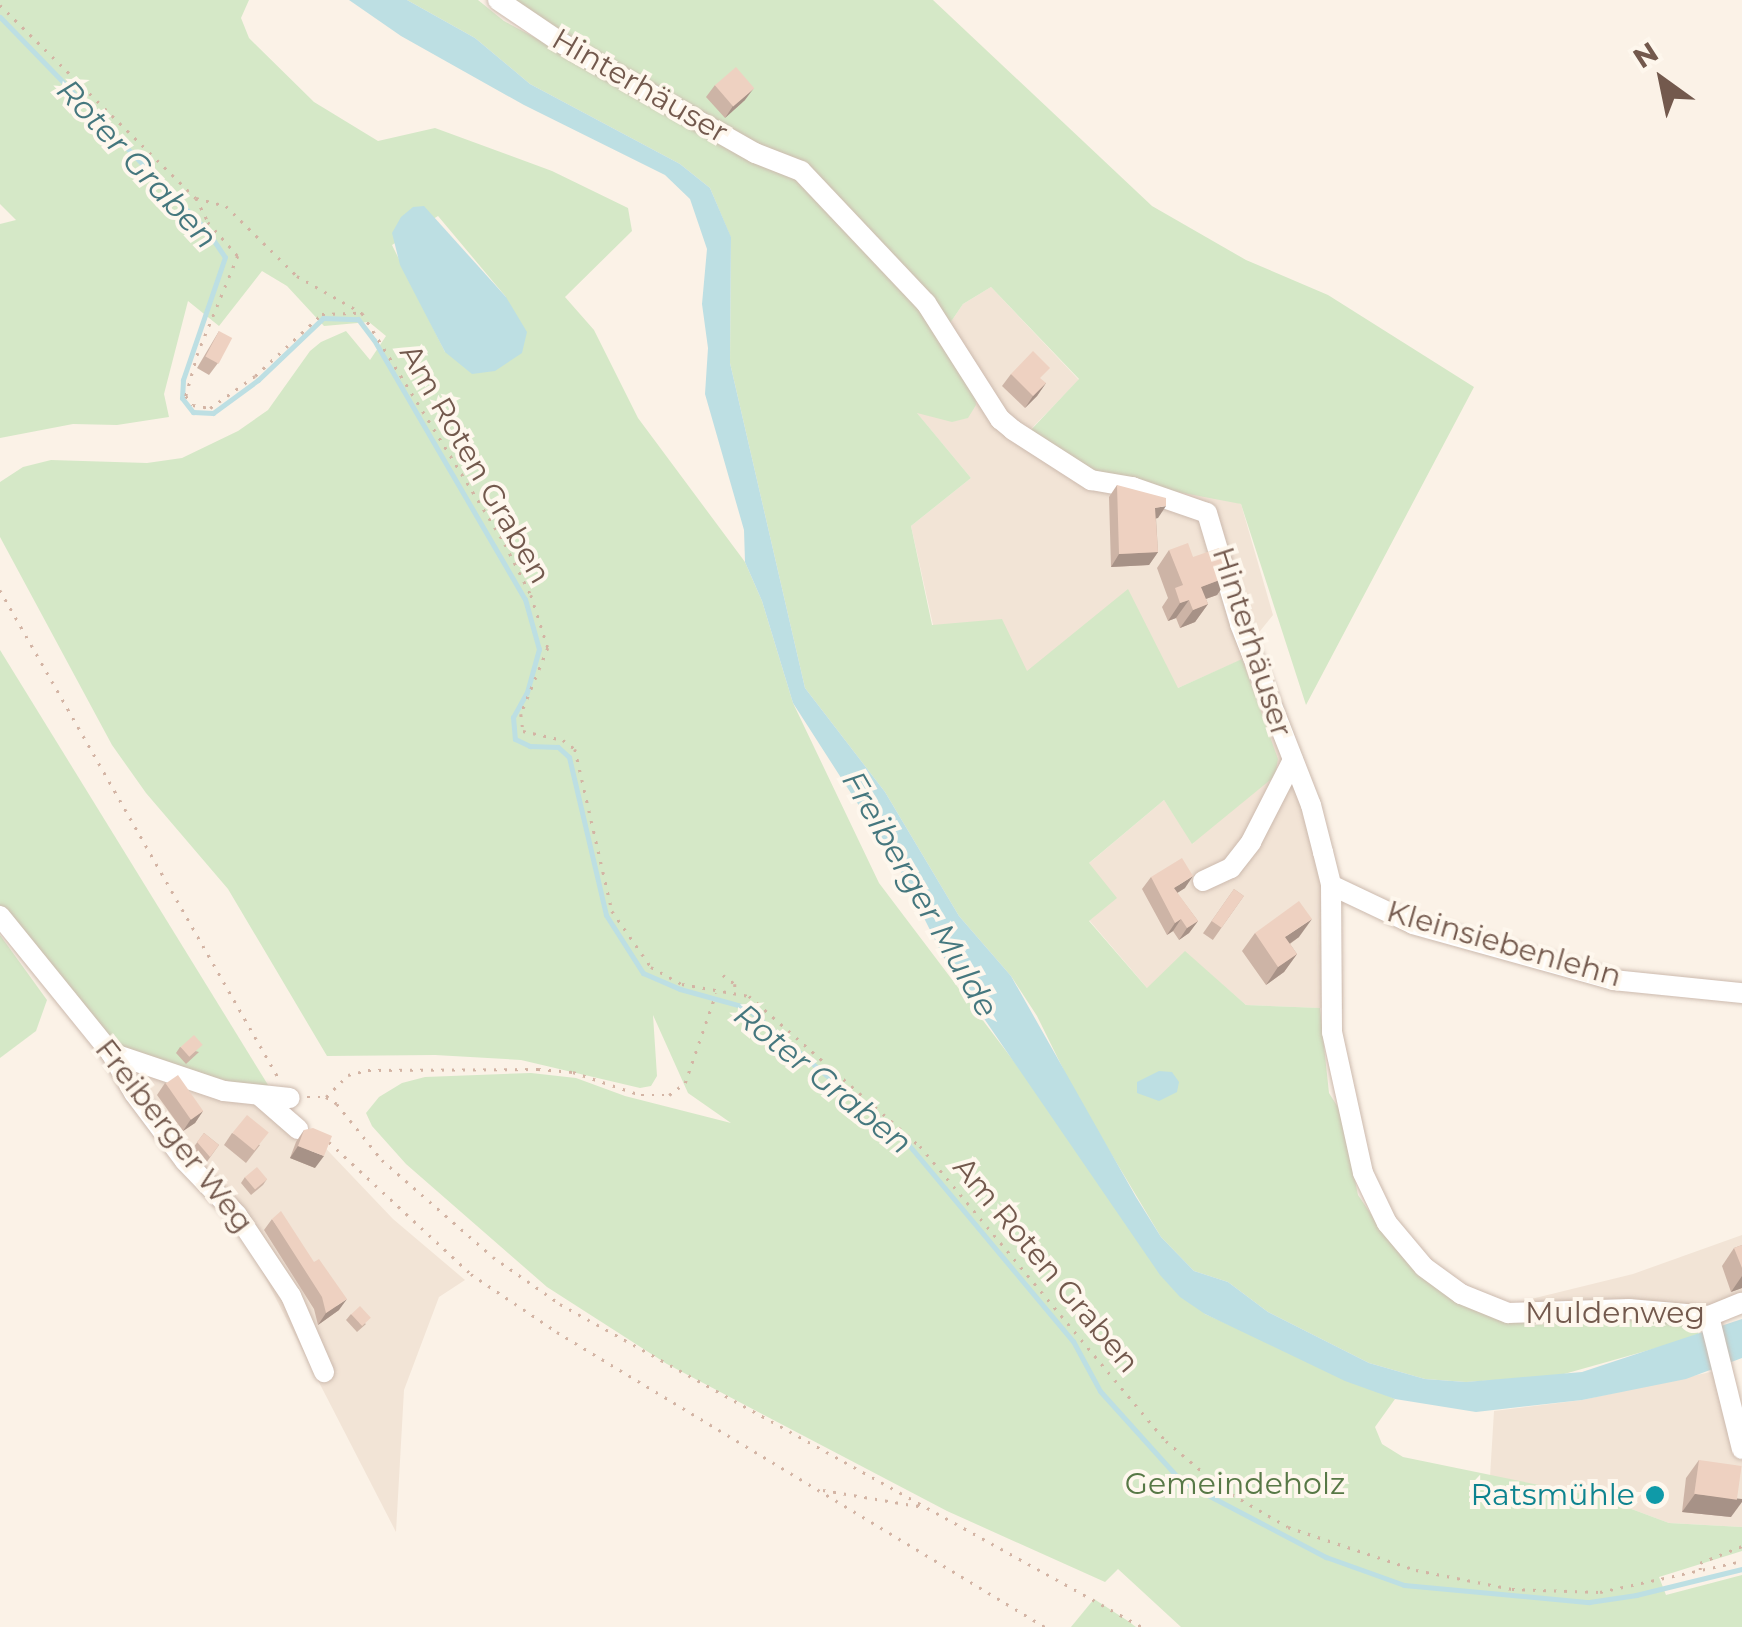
<!DOCTYPE html>
<html>
<head>
<meta charset="utf-8">
<style>
  body { margin:0 }
  #map { position:relative; width:1742px; height:1627px; overflow:hidden; background:#fbf2e7; font-family:Montserrat,sans-serif }
  div>[style] { position:absolute }
  [style*='--x'] { left:calc(var(--x)*1px); top:calc(var(--y)*1px); width:calc(var(--w)*1px); rotate:calc(var(--a)*1deg) }
  .residential>* { inset:0; background:#f2e4d6 }
  .green>* { inset:0; background:#d5e8c7 }
  .water>* { inset:0; background:#bddfe3 }
  .stream>* { height:5px; margin:-2.5px; padding:0 2.5px; transform-origin:2.5px; border-radius:2.5px; background:#bddfe3 }
  .path>* { height:2.5px; margin-top:-1.25px; transform-origin:0; background:repeating-linear-gradient(90deg,#d3b4a4 0 2.5px,transparent 0 10.5px) }
  .roads { filter:drop-shadow(0 0 2px #ccbaae) drop-shadow(0 0 2px #ccbaae) }
  .minor>* { height:20px; margin:-10px; padding:0 10px; transform-origin:10px; border-radius:10px; background:#fff }
  .wall>* { inset:0; background:#cdb4a6; transform-origin:0 0 }
  .shaded-wall>* { inset:0; background:#a79287 }
  .building>* { inset:0; background:#eed1c1; transform-origin:0 0 }
  .dots>* { width:28px; height:28px; translate:-50% -50%; box-sizing:border-box; border:5px solid #fef7ed; border-radius:50% }
  span { translate:-50% -50%; white-space:nowrap; text-align:center; line-height:1.15; -webkit-text-stroke:8px #fef7ed; paint-order:stroke }
  .street-label { font-size:30px; color:#73594d }
  .park-label { font-size:30px; color:#577846 }
  .culture-label { font-size:30px; color:#0d838f }
  .right { translate:-100% -50%; text-align:right }
  .water-label { font-size:32px; color:#45777e; font-style:italic }
  .north { position:absolute; left:1612px; top:30px; width:100px; height:100px; -webkit-text-stroke:8px #fef7ed; paint-order:stroke; rotate:327deg; font-size:28px; font-weight:700; line-height:40px; text-align:center; color:#73594d }
  .north::after { content:''; display:block; margin:auto; width:35px; height:45px; background:#73594d; clip-path:polygon(50% 0,100% 100%,50% 72%,0 100%) }
</style>
</head>
<body>
<div id="map">
  <div class="residential">
    <div style="clip-path:polygon(991px 287px,1079px 380px,1029px 431px,1241px 504px,1273px 615px,1252px 641px,1341px 904px,1343px 1009px,1246px 1005px,1185px 952px,1148px 989px,1089px 920px,1088px 864px,1164px 800px,1193px 844px,1241px 660px,1178px 688px,1027px 672px,933px 625px,911px 526px,971px 478px,916px 412px,946px 329px,963px 304px)"></div>
    <div style="clip-path:polygon(116px 1052px,273px 1093px,393px 1219px,465px 1280px,439px 1297px,404px 1390px,396px 1532px,252px 1252px)"></div>
    <div style="clip-path:polygon(1742px 1235px,1742px 1298px,1708px 1313px,1507px 1305px,1633px 1274px)"></div>
    <div style="clip-path:polygon(1729px 1368px,1742px 1441px,1742px 1527px,1669px 1523px,1602px 1498px,1490px 1477px,1494px 1411px,1582px 1400px)"></div>
  </div>
  <div class="green">
    <div style="clip-path:polygon(evenodd,0 0,249px 0,241px 18px,249px 38px,314px 102px,378px 141px,435px 128px,552px 171px,628px 208px,632px 231px,565px 297px,594px 330px,638px 418px,745px 562px,762px 601px,793px 703px,879px 883px,1205px 1314px,1395px 1399px,1375px 1427px,1382px 1444px,1403px 1457px,1602px 1498px,1669px 1523px,1742px 1527px,1742px 1551px,1659px 1577px,1666px 1595px,1742px 1575px,1742px 1627px,1181px 1627px,1118px 1569px,1105px 1582px,947px 1511px,667px 1364px,547px 1287px,406px 1164px,372px 1126px,366px 1113px,379px 1097px,402px 1083px,425px 1077px,531px 1073px,576px 1078px,625px 1096px,731px 1123px,688px 1093px,653px 1015px,657px 1076px,651px 1086px,640px 1088px,521px 1060px,435px 1055px,327px 1056px,228px 889px,146px 793px,112px 745px,0 537px,0 482px,23px 467px,51px 460px,147px 463px,182px 458px,238px 431px,268px 410px,310px 351px,321px 342px,346px 331px,370px 360px,386px 336px,369px 322px,324px 326px,287px 286px,262px 271px,219px 326px,188px 301px,164px 394px,169px 417px,117px 425px,73px 424px,0 438px,0 224px,16px 220px,0 204px,0 0,438px 216px,506px 297px,445px 352px,392px 245px,438px 216px)"></div>
    <div style="clip-path:polygon(407px 0,478px 0,504px 21px,562px 52px,498px 0,933px 0,1152px 206px,1246px 260px,1328px 295px,1474px 387px,1306px 705px,1241px 504px,1099px 477px,1029px 432px,1079px 379px,991px 287px,963px 304px,946px 329px,972px 367px,976px 405px,968px 418px,952px 422px,917px 413px,971px 478px,911px 526px,932px 625px,1002px 619px,1027px 671px,1128px 589px,1178px 688px,1242px 659px,1278px 759px,1275px 776px,1192px 844px,1164px 800px,1089px 863px,1117px 898px,1089px 921px,1147px 988px,1185px 951px,1246px 1005px,1320px 1008px,1329px 1093px,1341px 1112px,1358px 1195px,1388px 1239px,1419px 1275px,1499px 1316px,1536px 1325px,1616px 1318px,1695px 1320px,1699px 1336px,1557px 1376px,1466px 1382px,1425px 1379px,1369px 1363px,1268px 1312px,1228px 1282px,1194px 1271px,1161px 1237px,1076px 1095px,1037px 1016px,1011px 976px,959px 916px,885px 792px,805px 688px,730px 363px,731px 238px,710px 188px,680px 164px,530px 84px,475px 38px)"></div>
    <div style="clip-path:polygon(0 650px,273px 1093px,116px 1052px,0 905px)"></div>
    <div style="clip-path:polygon(0 935px,47px 1000px,36px 1031px,0 1058px)"></div>
    <div style="clip-path:polygon(1094px 1599px,1128px 1621px,1136px 1627px,1071px 1627px)"></div>
  </div>
  <div class="water">
    <div style="clip-path:polygon(349px 0,407px 0,475px 38px,530px 84px,680px 164px,710px 188px,731px 237px,730px 363px,805px 688px,885px 792px,959px 916px,1011px 976px,1136px 1197px,1161px 1237px,1194px 1271px,1228px 1282px,1268px 1312px,1369px 1363px,1425px 1379px,1466px 1382px,1582px 1372px,1742px 1319px,1742px 1358px,1686px 1379px,1582px 1400px,1476px 1412px,1395px 1399px,1345px 1381px,1205px 1314px,1180px 1297px,1160px 1275px,948px 966px,899px 868px,793px 703px,762px 601px,745px 562px,744px 530px,705px 394px,708px 348px,702px 304px,707px 249px,690px 199px,665px 175px,524px 105px,401px 36px)"></div>
    <div style="clip-path:polygon(424px 206px,506px 297px,527px 332px,522px 353px,495px 371px,472px 374px,445px 352px,400px 265px,392px 233px,401px 217px,413px 207px)"></div>
    <div style="clip-path:polygon(1159px 1071px,1172px 1072px,1179px 1082px,1177px 1092px,1159px 1101px,1137px 1093px,1137px 1082px)"></div>
  </div>
  <div class="stream">
    <div style="--x:0;--y:17;--w:299;--a:45.9"></div>
    <div style="--x:208;--y:232;--w:30;--a:56"></div>
    <div style="--x:225;--y:257;--w:130;--a:108.9"></div>
    <div style="--x:183;--y:380;--w:18;--a:93"></div>
    <div style="--x:182;--y:398;--w:18;--a:52"></div>
    <div style="--x:193;--y:412;--w:20;--a:3"></div>
    <div style="--x:213;--y:413;--w:56;--a:-36.3"></div>
    <div style="--x:258;--y:380;--w:90;--a:-43.6"></div>
    <div style="--x:323;--y:318;--w:35;--a:2"></div>
    <div style="--x:358;--y:319;--w:26;--a:53"></div>
    <div style="--x:374;--y:340;--w:300;--a:59.8"></div>
    <div style="--x:525;--y:599;--w:52;--a:74.4"></div>
    <div style="--x:539;--y:649;--w:45;--a:105.6"></div>
    <div style="--x:527;--y:692;--w:29;--a:119"></div>
    <div style="--x:513;--y:717;--w:22;--a:85"></div>
    <div style="--x:515;--y:739;--w:17;--a:25"></div>
    <div style="--x:530;--y:746;--w:28;--a:2"></div>
    <div style="--x:558;--y:747;--w:15;--a:42"></div>
    <div style="--x:569;--y:757;--w:162;--a:76.8"></div>
    <div style="--x:606;--y:915;--w:69;--a:57.5"></div>
    <div style="--x:643;--y:973;--w:40;--a:23.4"></div>
    <div style="--x:680;--y:989;--w:67;--a:15.5"></div>
    <div style="--x:745;--y:1007;--w:213;--a:40"></div>
    <div style="--x:908;--y:1144;--w:257;--a:50.1"></div>
    <div style="--x:1073;--y:1341;--w:57;--a:61.6"></div>
    <div style="--x:1100;--y:1391;--w:121;--a:48"></div>
    <div style="--x:1181;--y:1481;--w:164;--a:27.7"></div>
    <div style="--x:1326;--y:1557;--w:83;--a:19.7"></div>
    <div style="--x:1404;--y:1585;--w:186;--a:5.3"></div>
    <div style="--x:1589;--y:1602;--w:48;--a:-8.5"></div>
    <div style="--x:1636;--y:1595;--w:109;--a:-13.8"></div>
  </div>
  <div class="path">
    <div style="--x:0;--y:5;--w:275;--a:44.6"></div>
    <div style="--x:196;--y:198;--w:27;--a:63"></div>
    <div style="--x:208;--y:222;--w:45;--a:48.6"></div>
    <div style="--x:238;--y:256;--w:105;--a:112.4"></div>
    <div style="--x:198;--y:353;--w:45;--a:105.6"></div>
    <div style="--x:186;--y:396;--w:11;--a:52"></div>
    <div style="--x:193;--y:405;--w:17;--a:10"></div>
    <div style="--x:210;--y:408;--w:55;--a:-35.4"></div>
    <div style="--x:255;--y:376;--w:91;--a:-42.8"></div>
    <div style="--x:322;--y:314;--w:38;--a:-2"></div>
    <div style="--x:196;--y:198;--w:31;--a:15"></div>
    <div style="--x:226;--y:206;--w:100;--a:44.6"></div>
    <div style="--x:297;--y:276;--w:75;--a:29.6"></div>
    <div style="--x:362;--y:313;--w:272;--a:58.2"></div>
    <div style="--x:505;--y:544;--w:57;--a:63"></div>
    <div style="--x:531;--y:595;--w:56;--a:72.2"></div>
    <div style="--x:548;--y:648;--w:71;--a:112.2"></div>
    <div style="--x:521;--y:714;--w:17;--a:83"></div>
    <div style="--x:523;--y:731;--w:41;--a:12.7"></div>
    <div style="--x:563;--y:740;--w:15;--a:37"></div>
    <div style="--x:575;--y:749;--w:166;--a:77.1"></div>
    <div style="--x:612;--y:911;--w:68;--a:55.1"></div>
    <div style="--x:651;--y:967;--w:35;--a:29"></div>
    <div style="--x:682;--y:984;--w:68;--a:10.2"></div>
    <div style="--x:749;--y:996;--w:227;--a:41.3"></div>
    <div style="--x:920;--y:1146;--w:384;--a:50.2"></div>
    <div style="--x:1166;--y:1441;--w:75;--a:40.1"></div>
    <div style="--x:1223;--y:1489;--w:75;--a:30.3"></div>
    <div style="--x:1288;--y:1527;--w:135;--a:18.6"></div>
    <div style="--x:1416;--y:1570;--w:98;--a:11.2"></div>
    <div style="--x:1512;--y:1589;--w:88;--a:2"></div>
    <div style="--x:1600;--y:1592;--w:145;--a:-12.3"></div>
    <div style="--x:0;--y:590;--w:561;--a:60.28"></div>
    <div style="--x:723;--y:975;--w:15;--a:37"></div>
    <div style="--x:735;--y:984;--w:8;--a:90"></div>
    <div style="--x:307;--y:1097;--w:19;--a:0"></div>
    <div style="--x:326;--y:1097;--w:13;--a:32"></div>
    <div style="--x:337;--y:1104;--w:72;--a:51.2"></div>
    <div style="--x:382;--y:1160;--w:147;--a:41.1"></div>
    <div style="--x:493;--y:1257;--w:82;--a:35"></div>
    <div style="--x:560;--y:1304;--w:666;--a:29.03"></div>
    <div style="--x:326;--y:1097;--w:31;--a:-45"></div>
    <div style="--x:348;--y:1075;--w:21;--a:-14"></div>
    <div style="--x:368;--y:1070;--w:170;--a:-0.3"></div>
    <div style="--x:538;--y:1069;--w:35;--a:5"></div>
    <div style="--x:573;--y:1072;--w:72;--a:18.7"></div>
    <div style="--x:641;--y:1095;--w:28;--a:0"></div>
    <div style="--x:669;--y:1095;--w:20;--a:-37"></div>
    <div style="--x:685;--y:1083;--w:95;--a:-71"></div>
    <div style="--x:329;--y:1142;--w:194;--a:42.9"></div>
    <div style="--x:471;--y:1274;--w:104;--a:34"></div>
    <div style="--x:557;--y:1332;--w:570;--a:31.15"></div>
    <div style="--x:823;--y:1490;--w:102;--a:9.6"></div>
    <div style="--x:1700;--y:1570;--w:7;--a:-90"></div>
    <div style="--x:1700;--y:1563;--w:45;--a:-22"></div>
  </div>
  <div class="roads">
    <div class="minor">
      <div style="--x:498;--y:0;--w:78;--a:34.1"></div>
      <div style="--x:563;--y:44;--w:221;--a:29.6"></div>
      <div style="--x:755;--y:153;--w:49;--a:21.4"></div>
      <div style="--x:801;--y:171;--w:182;--a:46.6"></div>
      <div style="--x:926;--y:303;--w:138;--a:57.5"></div>
      <div style="--x:1000;--y:419;--w:17;--a:40"></div>
      <div style="--x:1013;--y:430;--w:93;--a:32.7"></div>
      <div style="--x:1091;--y:480;--w:42;--a:9.7"></div>
      <div style="--x:1132;--y:487;--w:79;--a:19.1"></div>
      <div style="--x:1207;--y:513;--w:116;--a:73.4"></div>
      <div style="--x:1240;--y:624;--w:194;--a:68.6"></div>
      <div style="--x:1311;--y:805;--w:49;--a:75.7"></div>
      <div style="--x:1323;--y:852;--w:34;--a:76"></div>
      <div style="--x:1331;--y:885;--w:147;--a:89.6"></div>
      <div style="--x:1332;--y:1032;--w:144;--a:77.6"></div>
      <div style="--x:1363;--y:1173;--w:55;--a:64.4"></div>
      <div style="--x:1387;--y:1223;--w:57;--a:49.9"></div>
      <div style="--x:1424;--y:1267;--w:46;--a:36.1"></div>
      <div style="--x:1461;--y:1294;--w:51;--a:22"></div>
      <div style="--x:1508;--y:1313;--w:121;--a:-1.9"></div>
      <div style="--x:1629;--y:1309;--w:80;--a:5"></div>
      <div style="--x:1709;--y:1316;--w:35;--a:-22"></div>
      <div style="--x:1203;--y:881;--w:31;--a:-25"></div>
      <div style="--x:1231;--y:868;--w:33;--a:-52"></div>
      <div style="--x:1251;--y:842;--w:92;--a:-62.9"></div>
      <div style="--x:1331;--y:885;--w:91;--a:25.4"></div>
      <div style="--x:1413;--y:924;--w:208;--a:15.6"></div>
      <div style="--x:1613;--y:980;--w:130;--a:5.8"></div>
      <div style="--x:0;--y:916;--w:176;--a:51"></div>
      <div style="--x:111;--y:1053;--w:46;--a:60.1"></div>
      <div style="--x:134;--y:1093;--w:85;--a:53.1"></div>
      <div style="--x:185;--y:1161;--w:75;--a:46.1"></div>
      <div style="--x:237;--y:1215;--w:97;--a:56.3"></div>
      <div style="--x:291;--y:1296;--w:83;--a:66.5"></div>
      <div style="--x:111;--y:1053;--w:119;--a:18.6"></div>
      <div style="--x:224;--y:1091;--w:66;--a:6.1"></div>
      <div style="--x:261;--y:1097;--w:49;--a:40.9"></div>
      <div style="--x:1709;--y:1316;--w:137;--a:76.1"></div>
    </div>
  </div>
  <div class="wall">
    <div style="clip-path:polygon(715px 85px,745px 100px,725px 118px,706px 97px)"></div>
    <div style="clip-path:polygon(219px 331px,218px 363px,209px 375px,197px 368px)"></div>
    <div style="clip-path:polygon(1011px 374px,1046px 383px,1037px 396px,1025px 408px,1002px 386px)"></div>
    <div style="clip-path:polygon(1117px 485px,1158px 518px,1156px 518px,1158px 552px,1149px 565px,1111px 567px,1109px 497px)"></div>
    <div style="clip-path:polygon(1169px 550px,1193px 557px,1230px 576px,1217px 595px,1206px 599px,1208px 604px,1195px 622px,1180px 628px,1176px 618px,1168px 621px,1162px 607px,1168px 598px,1157px 568px)"></div>
    <div style="clip-path:polygon(1151px 877px,1185px 888px,1177px 893px,1198px 921px,1189px 933px,1179px 940px,1173px 931px,1167px 935px,1142px 889px)"></div>
    <div style="left:1234px;top:889px;width:12px;height:54px;rotate:35deg"></div>
    <div style="clip-path:polygon(1255px 933px,1299px 937px,1290px 944px,1297px 954px,1284px 972px,1266px 985px,1242px 951px)"></div>
    <div style="clip-path:polygon(180px 1047px,199px 1052px,186px 1064px,176px 1053px)"></div>
    <div style="clip-path:polygon(165px 1083px,203px 1111px,195px 1123px,183px 1131px,157px 1095px)"></div>
    <div style="clip-path:polygon(304px 1130px,315px 1168px,290px 1158px,296px 1142px)"></div>
    <div style="clip-path:polygon(204px 1133px,219px 1145px,206px 1163px,193px 1148px)"></div>
    <div style="clip-path:polygon(232px 1133px,260px 1145px,246px 1163px,224px 1145px)"></div>
    <div style="clip-path:polygon(245px 1177px,267px 1179px,263px 1185px,251px 1195px,241px 1183px)"></div>
    <div style="clip-path:polygon(272px 1219px,339px 1310px,318px 1325px,314px 1309px,264px 1230px)"></div>
    <div style="clip-path:polygon(1742px 1245px,1742px 1288px,1731px 1292px,1722px 1266px,1734px 1248px)"></div>
    <div style="clip-path:polygon(351px 1314px,366px 1324px,357px 1332px,346px 1320px)"></div>
    <div style="clip-path:polygon(1699px 1460px,1731px 1517px,1682px 1512px,1686px 1478px)"></div>
  </div>
  <div class="shaded-wall">
    <div style="clip-path:polygon(754px 88px,745px 100px,725px 118px,733px 106px)"></div>
    <div style="clip-path:polygon(1046px 383px,1037px 396px,1025px 408px,1033px 396px)"></div>
    <div style="clip-path:polygon(1166px 506px,1158px 518px,1147px 521px,1155px 508px)"></div>
    <div style="clip-path:polygon(1158px 552px,1149px 565px,1111px 567px,1119px 554px)"></div>
    <div style="clip-path:polygon(1230px 576px,1217px 595px,1191px 604px,1201px 587px)"></div>
    <div style="clip-path:polygon(1189px 600px,1176px 618px,1168px 621px,1180px 603px)"></div>
    <div style="clip-path:polygon(1208px 604px,1195px 622px,1180px 628px,1193px 610px)"></div>
    <div style="clip-path:polygon(1193px 876px,1185px 888px,1166px 900px,1174px 888px)"></div>
    <div style="clip-path:polygon(1181px 919px,1173px 931px,1167px 935px,1175px 923px)"></div>
    <div style="clip-path:polygon(1312px 919px,1299px 937px,1273px 955px,1285px 937px)"></div>
    <div style="clip-path:polygon(1198px 921px,1189px 933px,1179px 940px,1187px 928px)"></div>
    <div style="clip-path:polygon(1297px 954px,1284px 972px,1266px 985px,1278px 967px)"></div>
    <div style="clip-path:polygon(203px 1111px,195px 1123px,183px 1131px,191px 1119px)"></div>
    <div style="clip-path:polygon(298px 1146px,324px 1156px,315px 1168px,290px 1158px)"></div>
    <div style="clip-path:polygon(1742px 1276px,1742px 1288px,1731px 1292px)"></div>
    <div style="clip-path:polygon(347px 1299px,339px 1310px,318px 1325px,326px 1313px)"></div>
    <div style="clip-path:polygon(1695px 1494px,1742px 1499px,1742px 1502px,1731px 1517px,1682px 1512px)"></div>
  </div>
  <div class="building">
    <div style="left:736px;top:67px;width:28px;height:28px;rotate:49deg"></div>
    <div style="left:219px;top:331px;width:15px;height:29px;rotate:28deg"></div>
    <div style="clip-path:polygon(1033px 351px,1050px 368px,1040px 378px,1046px 383px,1033px 396px,1011px 374px)"></div>
    <div style="clip-path:polygon(1117px 485px,1166px 498px,1166px 506px,1155px 508px,1158px 552px,1119px 554px)"></div>
    <div style="clip-path:polygon(1188px 543px,1193px 557px,1219px 548px,1230px 576px,1201px 587px,1208px 604px,1193px 610px,1189px 600px,1180px 603px,1175px 588px,1183px 585px,1169px 550px)"></div>
    <div style="clip-path:polygon(1182px 858px,1193px 876px,1174px 888px,1198px 921px,1187px 928px,1181px 919px,1175px 923px,1151px 877px)"></div>
    <div style="left:1234px;top:889px;width:12px;height:39px;rotate:35deg"></div>
    <div style="clip-path:polygon(1299px 901px,1312px 919px,1285px 937px,1297px 954px,1278px 967px,1255px 933px)"></div>
    <div style="left:194px;top:1035px;width:13px;height:18px;rotate:48deg"></div>
    <div style="left:178px;top:1075px;width:44px;height:15px;rotate:55deg"></div>
    <div style="left:247px;top:1115px;width:28px;height:23px;rotate:39deg"></div>
    <div style="clip-path:polygon(313px 1128px,332px 1136px,324px 1156px,298px 1146px,304px 1130px)"></div>
    <div style="clip-path:polygon(204px 1133px,219px 1145px,210px 1157px,197px 1142px)"></div>
    <div style="left:257px;top:1167px;width:16px;height:16px;rotate:50deg"></div>
    <div style="clip-path:polygon(281px 1211px,314px 1262px,319px 1259px,347px 1299px,326px 1313px,322px 1297px,272px 1219px)"></div>
    <div style="clip-path:polygon(1742px 1245px,1742px 1268px,1734px 1248px)"></div>
    <div style="left:360px;top:1306px;width:16px;height:12px;rotate:47deg"></div>
    <div style="left:1699px;top:1460px;width:43px;height:34px;rotate:8deg"></div>
  </div>
  <div class="dots">
    <div style="left:1655px;top:1495px;background:#0f9aa8"></div>
  </div>
  <div class="street-label">
    <span style="left:640px;top:86px;rotate:30deg">Hinterhäuser</span>
    <span style="left:475px;top:464px;rotate:60deg">Am Roten Graben</span>
    <span style="left:1252px;top:642px;rotate:72deg">Hinterhäuser</span>
    <span style="left:1504px;top:944px;rotate:16deg">Kleinsiebenlehn</span>
    <span style="left:174px;top:1136px;rotate:52deg">Freiberger Weg</span>
    <span style="left:1046px;top:1265px;rotate:50deg">Am Roten Graben</span>
    <span style="left:1615px;top:1313px">Muldenweg</span>
  </div>
  <div class="park-label">
    <span style="left:1235px;top:1484px">Gemeindeholz</span>
  </div>
  <div class="culture-label">
    <span class="right" style="left:1635px;top:1495px">Ratsmühle</span>
  </div>
  <div class="water-label">
    <span style="left:137px;top:164px;rotate:47deg">Roter Graben</span>
    <span style="left:920px;top:894px;rotate:60deg">Freiberger Mulde</span>
    <span style="left:823px;top:1079px;rotate:39deg">Roter Graben</span>
  </div>
  <div class="north">N</div>
</div>
</body>
</html>
